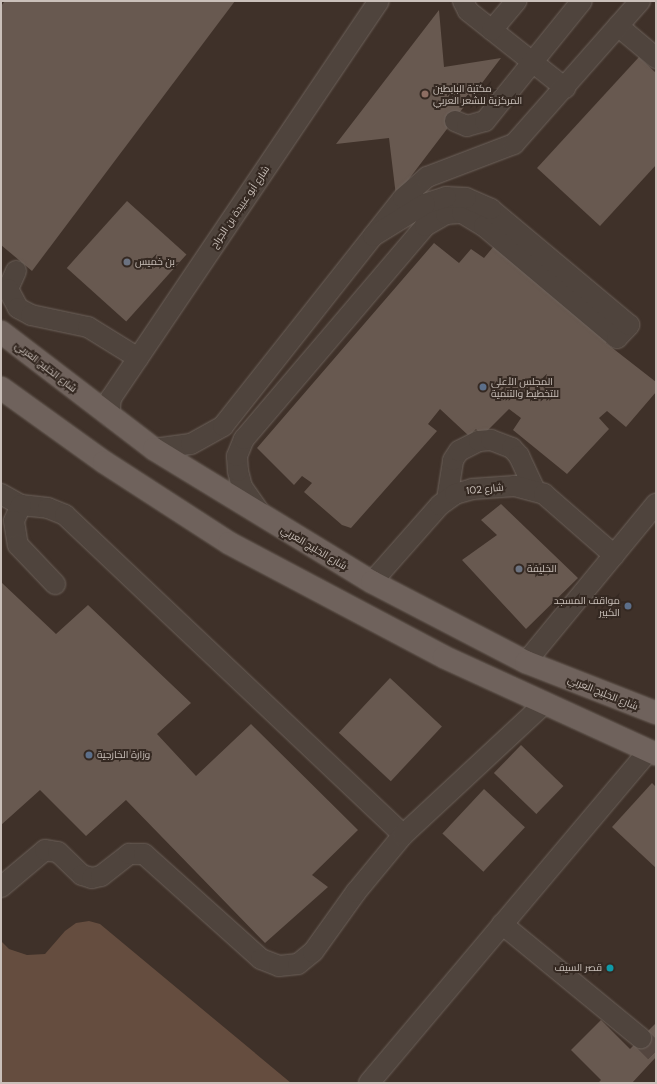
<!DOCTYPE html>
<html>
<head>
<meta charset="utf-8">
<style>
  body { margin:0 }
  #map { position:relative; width:657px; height:1084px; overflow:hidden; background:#3f3129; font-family:"DM Sans",Cairo,sans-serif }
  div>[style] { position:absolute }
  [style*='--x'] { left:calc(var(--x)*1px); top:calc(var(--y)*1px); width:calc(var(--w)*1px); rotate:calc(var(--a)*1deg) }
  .water>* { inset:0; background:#654d3f }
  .building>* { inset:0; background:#685950; transform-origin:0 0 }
  .minor-tunnel>* { height:20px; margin-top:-10px; transform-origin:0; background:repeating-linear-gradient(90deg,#54463f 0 20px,transparent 0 30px) }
  .roads { filter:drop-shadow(0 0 1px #6d625b) drop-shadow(0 0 1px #6d625b) }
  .minor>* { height:20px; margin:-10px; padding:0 10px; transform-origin:10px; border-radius:10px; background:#4f443d }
  .major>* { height:22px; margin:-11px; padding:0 11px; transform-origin:11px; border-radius:11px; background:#6f625c }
  .dots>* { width:11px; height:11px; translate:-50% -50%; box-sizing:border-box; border:2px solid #352922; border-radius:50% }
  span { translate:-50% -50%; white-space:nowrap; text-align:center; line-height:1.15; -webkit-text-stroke:4px #352922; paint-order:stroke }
  .poi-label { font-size:10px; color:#cac0ba }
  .left { translate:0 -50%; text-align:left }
  .right { translate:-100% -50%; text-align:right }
  .street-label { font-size:10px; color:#cac0ba }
  .frame { position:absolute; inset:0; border:2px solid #cac0ba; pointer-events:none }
</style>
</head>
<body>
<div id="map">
  <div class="water">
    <div style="clip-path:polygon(89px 921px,100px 924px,291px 1083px,1px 1083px,1px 941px,9px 949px,27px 955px,45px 954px,65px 931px,76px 923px)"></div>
  </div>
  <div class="building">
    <div style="clip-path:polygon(5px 1px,235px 1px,32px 271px,1px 245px,1px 6px)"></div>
    <div style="clip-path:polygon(439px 10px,444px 67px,501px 58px,396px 196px,389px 138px,336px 144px)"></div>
    <div style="clip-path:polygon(639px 57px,656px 73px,656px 165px,600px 226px,537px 168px)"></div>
    <div style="left:127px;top:201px;width:80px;height:90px;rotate:42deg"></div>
    <div style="clip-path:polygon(434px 243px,459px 263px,471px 249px,484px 258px,494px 246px,608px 335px,606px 343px,656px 382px,656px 392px,626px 427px,607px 411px,599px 418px,609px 429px,567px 474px,513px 430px,521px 418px,509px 409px,482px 436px,476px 429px,469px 436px,440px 409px,428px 424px,437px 431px,351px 528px,342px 525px,304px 492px,312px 483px,302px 476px,294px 485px,257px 448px)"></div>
    <div style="clip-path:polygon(501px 504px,578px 578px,526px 629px,462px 560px,497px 535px,481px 520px)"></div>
    <div style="clip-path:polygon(1px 582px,56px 634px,88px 605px,191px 703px,157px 734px,196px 776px,251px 724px,358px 830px,312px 875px,328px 887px,265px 943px,126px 800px,86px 836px,40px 790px,1px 825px)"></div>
    <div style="left:390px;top:678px;width:71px;height:75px;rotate:43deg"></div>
    <div style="left:521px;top:745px;width:59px;height:39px;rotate:44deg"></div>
    <div style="clip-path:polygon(652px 783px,656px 787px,656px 868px,612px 827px)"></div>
    <div style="left:484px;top:789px;width:56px;height:61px;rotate:43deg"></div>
    <div style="clip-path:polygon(601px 1020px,630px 1049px,656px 1023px,656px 1057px,632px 1083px,598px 1083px,601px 1080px,571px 1050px)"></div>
  </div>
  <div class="minor-tunnel">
    <div style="--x:641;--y:1038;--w:21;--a:45"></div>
  </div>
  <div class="roads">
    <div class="minor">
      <div style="--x:463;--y:1;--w:11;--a:63"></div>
      <div style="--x:468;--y:11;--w:124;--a:38.4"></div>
      <div style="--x:618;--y:26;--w:50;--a:40.1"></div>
      <div style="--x:492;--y:30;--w:38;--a:-50"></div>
      <div style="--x:455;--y:121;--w:13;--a:23"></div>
      <div style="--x:467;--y:126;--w:19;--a:-16"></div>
      <div style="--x:485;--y:121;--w:154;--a:-51.1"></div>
      <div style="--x:16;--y:271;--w:20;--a:114"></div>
      <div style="--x:8;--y:289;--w:21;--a:62"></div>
      <div style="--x:18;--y:308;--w:15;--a:28"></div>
      <div style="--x:31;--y:315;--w:58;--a:11.9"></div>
      <div style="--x:88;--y:327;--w:59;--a:31.8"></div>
      <div style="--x:109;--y:416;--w:18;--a:-84"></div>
      <div style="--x:111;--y:398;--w:479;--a:-56"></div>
      <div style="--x:154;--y:449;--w:37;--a:-8"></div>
      <div style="--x:191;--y:444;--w:37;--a:-29"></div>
      <div style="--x:223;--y:426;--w:290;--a:-51.7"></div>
      <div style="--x:403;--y:198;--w:32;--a:-41"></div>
      <div style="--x:427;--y:177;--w:93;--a:-20.8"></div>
      <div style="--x:514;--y:144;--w:191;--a:-48.6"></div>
      <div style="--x:1;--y:494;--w:23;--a:29"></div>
      <div style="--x:21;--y:505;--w:27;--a:6"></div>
      <div style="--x:48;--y:508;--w:18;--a:22"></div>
      <div style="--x:65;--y:515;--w:465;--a:43.4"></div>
      <div style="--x:447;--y:499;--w:39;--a:-81"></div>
      <div style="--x:453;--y:460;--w:11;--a:-56"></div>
      <div style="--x:459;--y:451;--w:22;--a:-27"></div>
      <div style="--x:479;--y:441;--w:12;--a:-5"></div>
      <div style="--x:491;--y:440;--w:22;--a:21"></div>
      <div style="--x:512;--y:448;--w:11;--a:49"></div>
      <div style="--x:519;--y:456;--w:38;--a:65"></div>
      <div style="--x:21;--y:505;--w:17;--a:114"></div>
      <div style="--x:14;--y:521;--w:24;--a:81"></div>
      <div style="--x:18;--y:545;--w:54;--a:46.5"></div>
      <div style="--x:261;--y:514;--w:33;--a:-125"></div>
      <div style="--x:242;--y:487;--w:16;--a:-104"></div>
      <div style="--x:238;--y:471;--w:15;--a:-94"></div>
      <div style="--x:237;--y:456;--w:18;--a:-68"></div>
      <div style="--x:244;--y:439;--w:280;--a:-49.6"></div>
      <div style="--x:425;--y:226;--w:24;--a:-30"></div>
      <div style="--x:446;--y:214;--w:16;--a:-4"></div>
      <div style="--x:462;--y:213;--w:26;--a:31"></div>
      <div style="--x:484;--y:226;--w:174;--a:40.1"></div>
      <div style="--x:617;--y:338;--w:18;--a:-47"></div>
      <div style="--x:629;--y:325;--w:180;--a:-140"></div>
      <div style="--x:491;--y:209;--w:27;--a:-156"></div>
      <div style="--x:466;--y:198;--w:20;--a:-177"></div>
      <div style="--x:446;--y:197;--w:22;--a:162"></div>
      <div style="--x:425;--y:204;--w:61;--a:148.4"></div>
      <div style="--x:372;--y:582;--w:103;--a:-48.6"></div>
      <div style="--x:440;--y:505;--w:19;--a:-36"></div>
      <div style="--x:455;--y:494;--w:18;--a:-16"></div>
      <div style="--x:472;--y:489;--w:43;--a:-4"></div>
      <div style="--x:515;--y:486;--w:30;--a:15"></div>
      <div style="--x:544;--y:494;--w:93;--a:41.1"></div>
      <div style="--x:526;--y:662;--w:205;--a:-50.6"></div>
      <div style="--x:1;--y:887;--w:57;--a:-40.1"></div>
      <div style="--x:45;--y:850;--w:13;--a:9"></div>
      <div style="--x:58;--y:852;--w:33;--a:44"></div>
      <div style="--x:82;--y:875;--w:10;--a:17"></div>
      <div style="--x:92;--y:878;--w:9;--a:-13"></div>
      <div style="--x:101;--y:876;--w:36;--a:-38"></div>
      <div style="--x:129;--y:854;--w:15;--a:0"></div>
      <div style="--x:144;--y:854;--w:157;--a:41.9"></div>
      <div style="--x:261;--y:959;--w:19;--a:21"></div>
      <div style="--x:279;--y:966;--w:19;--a:-6"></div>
      <div style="--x:298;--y:964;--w:19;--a:-39"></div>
      <div style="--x:313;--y:952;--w:74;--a:-54.4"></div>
      <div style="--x:356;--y:892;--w:74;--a:-50.5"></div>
      <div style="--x:403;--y:835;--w:191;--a:-42.9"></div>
      <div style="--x:502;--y:924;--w:180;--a:39.4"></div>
      <div style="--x:369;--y:1083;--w:434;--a:-49.9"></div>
    </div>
    <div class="major">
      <div style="--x:1;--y:332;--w:193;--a:37.4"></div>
      <div style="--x:154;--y:449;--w:255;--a:31.4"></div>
      <div style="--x:372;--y:582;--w:174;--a:27.5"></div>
      <div style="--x:526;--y:662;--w:140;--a:21.4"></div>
      <div style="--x:1;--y:388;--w:127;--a:35.7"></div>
      <div style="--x:104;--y:462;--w:149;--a:32.9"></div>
      <div style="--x:229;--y:543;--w:243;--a:27.9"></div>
      <div style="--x:444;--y:657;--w:233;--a:24.6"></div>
    </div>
  </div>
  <div class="dots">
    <div style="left:425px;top:94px;background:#8d6e63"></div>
    <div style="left:127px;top:262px;background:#6b7280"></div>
    <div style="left:483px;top:387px;background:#5c6f8a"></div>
    <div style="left:519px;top:569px;background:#6b7280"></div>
    <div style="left:628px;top:606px;background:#5c6f8a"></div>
    <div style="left:89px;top:755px;background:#5c6f8a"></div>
    <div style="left:610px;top:968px;background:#0f9aa8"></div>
  </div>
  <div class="poi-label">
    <span class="left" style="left:433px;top:94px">مكتبة البابطين<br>المركزية للشعر العربي</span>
    <span class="left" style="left:135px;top:262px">بن خميس</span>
    <span class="left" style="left:491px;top:387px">المجلس الأعلى<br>للتخطيط والتنمية</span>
    <span class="left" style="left:527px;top:569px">الخليفة</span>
    <span class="right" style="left:620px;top:606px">مواقف المسجد<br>الكبير</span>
    <span class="left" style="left:97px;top:755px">وزارة الخارجية</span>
    <span class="right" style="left:602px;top:968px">قصر السيف</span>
  </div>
  <div class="street-label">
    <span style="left:240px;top:207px;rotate:-56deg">شارع أبو عبيدة بن الجراح</span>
    <span style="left:46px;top:367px;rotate:38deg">شارع الخليج العربي</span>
    <span style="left:485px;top:489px;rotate:-6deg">شارع 102</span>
    <span style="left:314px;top:548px;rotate:31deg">شارع الخليج العربي</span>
    <span style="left:603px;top:693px;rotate:22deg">شارع الخليج العربي</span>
  </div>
  <div class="frame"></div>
</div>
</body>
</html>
